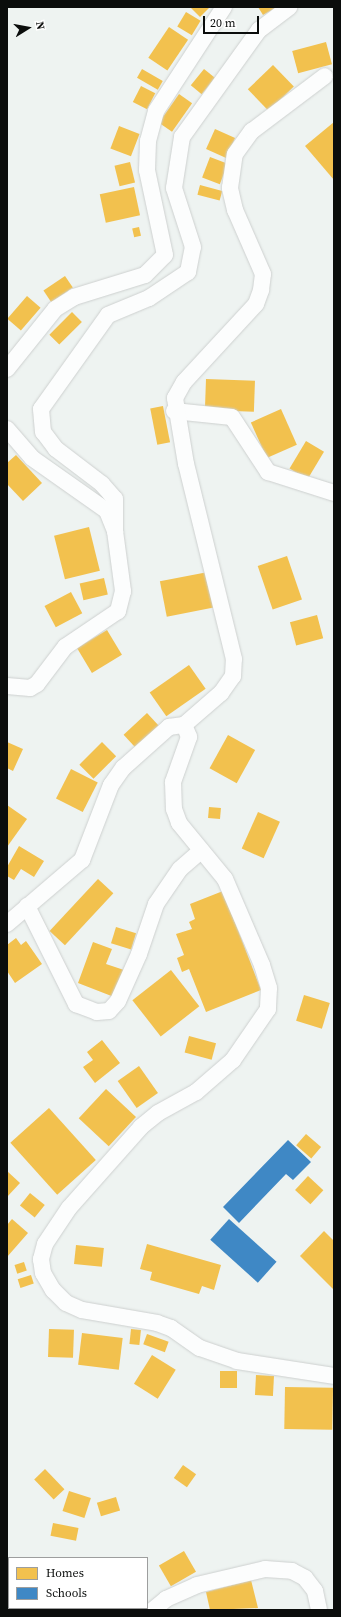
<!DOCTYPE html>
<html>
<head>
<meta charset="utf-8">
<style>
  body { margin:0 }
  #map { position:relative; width:341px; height:1617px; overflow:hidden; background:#eef3f1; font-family:"Source Serif 4",serif }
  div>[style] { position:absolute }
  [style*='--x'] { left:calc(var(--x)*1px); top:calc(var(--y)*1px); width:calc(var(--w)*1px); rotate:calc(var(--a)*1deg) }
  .homes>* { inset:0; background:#f2c14e; transform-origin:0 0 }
  .schools>* { inset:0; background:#3f88c5; transform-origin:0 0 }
  .roads { filter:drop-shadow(0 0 1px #cdd0cf) drop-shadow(0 0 1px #cdd0cf) }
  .street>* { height:16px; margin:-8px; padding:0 8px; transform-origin:8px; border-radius:8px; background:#fcfdfd }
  span { translate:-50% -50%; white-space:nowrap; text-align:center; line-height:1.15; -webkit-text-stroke:4px #fff; paint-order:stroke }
  .frame { position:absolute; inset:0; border:8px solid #0b0d0c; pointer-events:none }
  .legend { position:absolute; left:8px; top:1557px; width:140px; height:52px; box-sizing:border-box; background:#fff; border:1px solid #9d9e9e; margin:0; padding:5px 7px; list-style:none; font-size:12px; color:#0b0d0c }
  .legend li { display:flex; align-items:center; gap:8px; height:20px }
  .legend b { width:20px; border:1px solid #9d9e9e }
  .north { position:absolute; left:8px; top:8px; width:40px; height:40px; -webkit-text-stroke:3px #fff; paint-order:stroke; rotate:79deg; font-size:11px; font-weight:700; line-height:16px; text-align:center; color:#0b0d0c }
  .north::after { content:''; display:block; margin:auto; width:14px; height:18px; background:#0b0d0c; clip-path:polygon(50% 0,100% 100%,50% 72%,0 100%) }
  .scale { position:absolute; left:203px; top:16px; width:56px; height:18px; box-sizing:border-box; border:2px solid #0b0d0c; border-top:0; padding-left:5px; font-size:12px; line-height:14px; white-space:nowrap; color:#0b0d0c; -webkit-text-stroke:3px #fff; paint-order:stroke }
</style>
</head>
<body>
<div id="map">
  <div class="homes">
    <div style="clip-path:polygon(190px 7px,210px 7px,200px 17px)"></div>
    <div style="clip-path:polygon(258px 7px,277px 7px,263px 15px)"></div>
    <div style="left:186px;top:12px;width:17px;height:17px;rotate:31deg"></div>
    <div style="left:169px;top:27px;width:23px;height:37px;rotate:34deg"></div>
    <div style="left:326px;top:42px;width:23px;height:35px;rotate:75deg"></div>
    <div style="left:273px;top:65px;width:30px;height:35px;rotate:46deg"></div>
    <div style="left:142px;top:69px;width:24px;height:10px;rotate:30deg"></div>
    <div style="left:204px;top:69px;width:14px;height:21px;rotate:39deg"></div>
    <div style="left:141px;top:86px;width:16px;height:18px;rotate:27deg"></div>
    <div style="left:179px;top:94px;width:16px;height:35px;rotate:35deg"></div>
    <div style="clip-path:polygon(334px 122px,334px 180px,305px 146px)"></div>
    <div style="left:119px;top:126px;width:22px;height:24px;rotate:21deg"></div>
    <div style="left:215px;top:129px;width:22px;height:22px;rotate:24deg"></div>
    <div style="left:210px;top:157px;width:19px;height:22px;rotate:21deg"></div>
    <div style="left:130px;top:162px;width:21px;height:16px;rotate:76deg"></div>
    <div style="left:200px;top:185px;width:23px;height:10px;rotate:15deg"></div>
    <div style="left:134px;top:187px;width:29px;height:35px;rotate:78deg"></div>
    <div style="left:139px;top:227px;width:9px;height:7px;rotate:77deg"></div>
    <div style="left:65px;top:276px;width:14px;height:26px;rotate:56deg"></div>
    <div style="left:27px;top:296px;width:18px;height:30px;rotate:41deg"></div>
    <div style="left:72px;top:312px;width:14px;height:32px;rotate:45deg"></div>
    <div style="left:206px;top:379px;width:49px;height:31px;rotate:2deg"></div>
    <div style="left:163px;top:406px;width:37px;height:13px;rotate:79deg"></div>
    <div style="left:281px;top:409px;width:39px;height:33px;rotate:66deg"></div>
    <div style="left:306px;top:441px;width:21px;height:32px;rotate:31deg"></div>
    <div style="clip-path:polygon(16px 455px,42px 483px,23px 501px,7px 484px,7px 463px)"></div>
    <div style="left:89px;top:527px;width:45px;height:36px;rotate:76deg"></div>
    <div style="left:287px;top:556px;width:46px;height:31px;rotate:71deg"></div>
    <div style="left:208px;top:572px;width:36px;height:49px;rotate:79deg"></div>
    <div style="left:104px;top:578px;width:17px;height:25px;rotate:77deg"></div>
    <div style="left:71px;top:592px;width:24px;height:30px;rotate:62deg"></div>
    <div style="left:317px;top:615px;width:24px;height:28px;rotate:75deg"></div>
    <div style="left:107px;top:630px;width:29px;height:35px;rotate:59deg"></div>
    <div style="left:189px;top:665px;width:29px;height:48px;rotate:55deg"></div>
    <div style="left:147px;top:713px;width:19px;height:32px;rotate:47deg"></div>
    <div style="left:228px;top:735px;width:31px;height:38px;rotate:29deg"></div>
    <div style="clip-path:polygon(7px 742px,23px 749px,13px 771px,7px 768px)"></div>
    <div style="left:102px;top:742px;width:20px;height:32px;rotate:45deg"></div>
    <div style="left:71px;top:769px;width:30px;height:33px;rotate:27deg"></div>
    <div style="clip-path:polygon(7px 805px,27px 819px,7px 847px)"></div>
    <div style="left:209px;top:807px;width:12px;height:11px;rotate:5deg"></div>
    <div style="left:258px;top:812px;width:24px;height:40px;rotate:24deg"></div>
    <div style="clip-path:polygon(19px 846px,44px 861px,34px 877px,21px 869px,14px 880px,7px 876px,7px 867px)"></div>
    <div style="left:98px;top:879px;width:21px;height:71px;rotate:43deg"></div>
    <div style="clip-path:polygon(223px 891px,261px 990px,206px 1012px,189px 969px,182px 972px,177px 958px,184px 955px,176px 934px,192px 929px,189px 922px,195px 919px,190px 904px)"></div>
    <div style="left:116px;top:927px;width:21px;height:17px;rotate:17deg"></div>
    <div style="clip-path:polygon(16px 938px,21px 945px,26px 941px,42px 964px,15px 983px,7px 971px,7px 945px)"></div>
    <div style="clip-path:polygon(93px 942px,112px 949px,106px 964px,124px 970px,114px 997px,78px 983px)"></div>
    <div style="left:171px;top:970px;width:46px;height:49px;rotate:52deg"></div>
    <div style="left:304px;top:995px;width:27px;height:27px;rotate:17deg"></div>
    <div style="left:189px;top:1036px;width:28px;height:17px;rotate:15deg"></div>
    <div style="clip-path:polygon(102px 1040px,120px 1063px,95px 1083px,83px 1067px,93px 1060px,87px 1052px)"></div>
    <div style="left:139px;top:1066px;width:33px;height:26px;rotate:55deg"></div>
    <div style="left:106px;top:1089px;width:41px;height:40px;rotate:43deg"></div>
    <div style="left:49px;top:1108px;width:70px;height:52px;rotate:48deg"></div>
    <div style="left:306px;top:1134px;width:20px;height:15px;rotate:41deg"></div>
    <div style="clip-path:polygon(7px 1171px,20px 1183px,7px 1197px)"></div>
    <div style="left:308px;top:1176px;width:21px;height:19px;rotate:43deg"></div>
    <div style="left:30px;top:1193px;width:19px;height:16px;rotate:39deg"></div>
    <div style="clip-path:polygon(12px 1219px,28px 1233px,7px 1257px,7px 1225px)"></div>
    <div style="clip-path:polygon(324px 1231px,334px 1241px,334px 1290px,300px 1256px)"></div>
    <div style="clip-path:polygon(147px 1244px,221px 1265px,214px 1290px,202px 1286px,199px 1294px,150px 1280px,152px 1272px,140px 1269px)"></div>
    <div style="left:76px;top:1245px;width:28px;height:19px;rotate:6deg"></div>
    <div style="left:24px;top:1262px;width:9px;height:10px;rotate:72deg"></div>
    <div style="left:31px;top:1275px;width:9px;height:14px;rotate:72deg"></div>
    <div style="left:49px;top:1329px;width:25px;height:28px;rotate:2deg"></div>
    <div style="left:131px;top:1329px;width:10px;height:15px;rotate:6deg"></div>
    <div style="left:82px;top:1333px;width:41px;height:32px;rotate:7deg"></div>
    <div style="left:147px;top:1334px;width:23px;height:11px;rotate:20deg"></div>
    <div style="left:152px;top:1355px;width:28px;height:34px;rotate:32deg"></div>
    <div style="left:237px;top:1371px;width:17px;height:17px;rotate:90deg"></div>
    <div style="left:256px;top:1375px;width:18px;height:20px;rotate:3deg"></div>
    <div style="left:285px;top:1387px;width:48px;height:42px;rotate:1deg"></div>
    <div style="left:183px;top:1465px;width:16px;height:16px;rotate:35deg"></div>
    <div style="left:45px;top:1469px;width:28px;height:15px;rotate:46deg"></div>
    <div style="left:69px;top:1491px;width:23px;height:21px;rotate:18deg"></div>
    <div style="left:116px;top:1497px;width:14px;height:20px;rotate:73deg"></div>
    <div style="left:53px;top:1523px;width:26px;height:13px;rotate:11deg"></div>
    <div style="left:184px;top:1551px;width:24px;height:29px;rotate:60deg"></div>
    <div style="clip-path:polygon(251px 1580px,258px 1608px,210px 1610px,206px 1592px)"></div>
  </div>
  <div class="schools">
    <div style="clip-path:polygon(288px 1140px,311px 1162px,293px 1180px,286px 1174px,239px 1223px,223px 1207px)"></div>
    <div style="left:229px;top:1219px;width:64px;height:28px;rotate:42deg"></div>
  </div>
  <div class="roads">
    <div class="street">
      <div style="--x:7;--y:369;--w:77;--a:-51.3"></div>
      <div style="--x:55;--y:309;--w:22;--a:-32"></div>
      <div style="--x:74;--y:297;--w:74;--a:-17.2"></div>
      <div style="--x:145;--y:275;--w:28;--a:-45"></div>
      <div style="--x:165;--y:255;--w:87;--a:-102"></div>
      <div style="--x:147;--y:170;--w:29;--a:-88"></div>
      <div style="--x:148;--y:141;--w:31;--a:-75"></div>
      <div style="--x:156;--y:111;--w:124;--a:-56.8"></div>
      <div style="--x:174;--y:411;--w:58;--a:5.9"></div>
      <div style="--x:232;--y:417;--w:66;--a:56.8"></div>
      <div style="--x:268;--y:472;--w:69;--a:17.7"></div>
      <div style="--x:7;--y:429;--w:38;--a:49"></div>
      <div style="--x:32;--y:458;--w:92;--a:35.2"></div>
      <div style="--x:107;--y:511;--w:22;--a:68"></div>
      <div style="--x:115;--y:531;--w:61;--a:82.4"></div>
      <div style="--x:123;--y:591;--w:21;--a:104"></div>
      <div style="--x:118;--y:611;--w:64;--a:145.8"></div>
      <div style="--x:65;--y:647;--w:46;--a:127.1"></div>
      <div style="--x:37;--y:684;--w:8;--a:150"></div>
      <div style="--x:30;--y:688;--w:23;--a:-175"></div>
      <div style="--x:115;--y:531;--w:32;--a:-90"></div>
      <div style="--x:115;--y:499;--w:20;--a:-131"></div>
      <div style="--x:102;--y:484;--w:58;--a:-142.7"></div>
      <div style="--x:56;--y:449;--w:21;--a:-127"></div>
      <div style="--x:43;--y:432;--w:23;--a:-95"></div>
      <div style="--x:41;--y:409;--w:115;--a:-54.5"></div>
      <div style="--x:108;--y:315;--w:44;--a:-22.5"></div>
      <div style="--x:149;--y:298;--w:47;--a:-33.7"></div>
      <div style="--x:188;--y:272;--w:25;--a:-79"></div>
      <div style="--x:193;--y:247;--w:62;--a:-107.9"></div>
      <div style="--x:174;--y:188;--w:52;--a:-81.1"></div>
      <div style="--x:182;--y:137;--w:132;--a:-54.3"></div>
      <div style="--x:259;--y:30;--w:38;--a:-37"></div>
      <div style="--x:184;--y:725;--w:49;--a:-40.9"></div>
      <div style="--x:221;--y:693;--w:21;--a:-55"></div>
      <div style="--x:233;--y:676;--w:17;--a:-87"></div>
      <div style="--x:234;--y:659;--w:201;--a:-103.8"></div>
      <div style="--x:186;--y:464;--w:67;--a:-99.5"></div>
      <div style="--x:175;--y:398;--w:18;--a:-61"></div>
      <div style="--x:184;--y:382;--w:106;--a:-47.3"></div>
      <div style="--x:256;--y:304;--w:15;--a:-70"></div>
      <div style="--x:261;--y:290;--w:16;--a:-83"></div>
      <div style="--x:263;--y:274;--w:70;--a:-113.6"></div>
      <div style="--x:235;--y:210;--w:23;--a:-103"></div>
      <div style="--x:230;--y:188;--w:34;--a:-82"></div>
      <div style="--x:235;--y:154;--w:29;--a:-54"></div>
      <div style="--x:252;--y:131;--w:91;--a:-37"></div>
      <div style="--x:27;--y:906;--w:110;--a:63.4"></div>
      <div style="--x:76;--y:1004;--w:22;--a:21"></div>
      <div style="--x:97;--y:1012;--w:12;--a:-5"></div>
      <div style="--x:109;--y:1011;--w:13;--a:-48"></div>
      <div style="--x:118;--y:1001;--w:51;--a:-65.9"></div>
      <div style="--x:139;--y:954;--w:53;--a:-71.2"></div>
      <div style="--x:156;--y:904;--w:42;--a:-55.6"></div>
      <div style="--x:180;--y:869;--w:28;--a:-41"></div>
      <div style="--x:7;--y:924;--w:99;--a:-40.5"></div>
      <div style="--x:82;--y:860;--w:80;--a:-68.9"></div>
      <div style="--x:111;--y:785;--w:21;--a:-55"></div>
      <div style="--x:123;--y:768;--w:62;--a:-41.7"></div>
      <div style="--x:169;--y:727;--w:15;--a:-8"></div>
      <div style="--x:184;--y:725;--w:13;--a:67"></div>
      <div style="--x:189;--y:737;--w:48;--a:109.6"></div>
      <div style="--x:173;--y:782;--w:27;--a:88"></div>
      <div style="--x:174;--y:809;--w:15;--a:70"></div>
      <div style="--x:179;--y:823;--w:72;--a:50.6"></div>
      <div style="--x:225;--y:879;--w:94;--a:66.7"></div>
      <div style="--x:262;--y:965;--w:24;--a:73"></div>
      <div style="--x:269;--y:988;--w:21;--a:93"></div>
      <div style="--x:268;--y:1009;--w:62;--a:124.5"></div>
      <div style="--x:233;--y:1060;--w:49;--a:139.1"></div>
      <div style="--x:196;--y:1092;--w:43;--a:151.1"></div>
      <div style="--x:158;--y:1113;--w:22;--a:141"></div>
      <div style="--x:141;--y:1127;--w:108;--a:131.6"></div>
      <div style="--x:69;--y:1208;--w:43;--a:123.7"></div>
      <div style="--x:45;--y:1244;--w:16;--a:105"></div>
      <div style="--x:41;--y:1259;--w:14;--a:82"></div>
      <div style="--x:43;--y:1273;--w:20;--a:60"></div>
      <div style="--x:53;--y:1290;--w:18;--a:45"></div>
      <div style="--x:66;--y:1303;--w:17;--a:24"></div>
      <div style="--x:82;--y:1310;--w:76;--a:9.8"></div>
      <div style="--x:157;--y:1323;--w:15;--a:20"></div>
      <div style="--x:171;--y:1328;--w:35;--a:35"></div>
      <div style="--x:200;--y:1348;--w:39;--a:19"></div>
      <div style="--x:237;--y:1361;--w:98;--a:8.8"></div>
      <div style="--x:153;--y:1610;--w:17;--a:-40"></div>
      <div style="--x:166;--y:1599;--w:34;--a:-24"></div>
      <div style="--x:197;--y:1585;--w:70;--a:-13.2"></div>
      <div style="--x:265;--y:1569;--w:27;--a:4"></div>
      <div style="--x:292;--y:1571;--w:15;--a:28"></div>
      <div style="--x:305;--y:1578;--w:16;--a:52"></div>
      <div style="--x:315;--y:1591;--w:19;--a:78"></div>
    </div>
  </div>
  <div class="frame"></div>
  <ul class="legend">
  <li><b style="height:11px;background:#f2c14e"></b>Homes</li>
  <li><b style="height:11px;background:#3f88c5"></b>Schools</li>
  </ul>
  <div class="north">N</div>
  <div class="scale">20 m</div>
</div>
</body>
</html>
